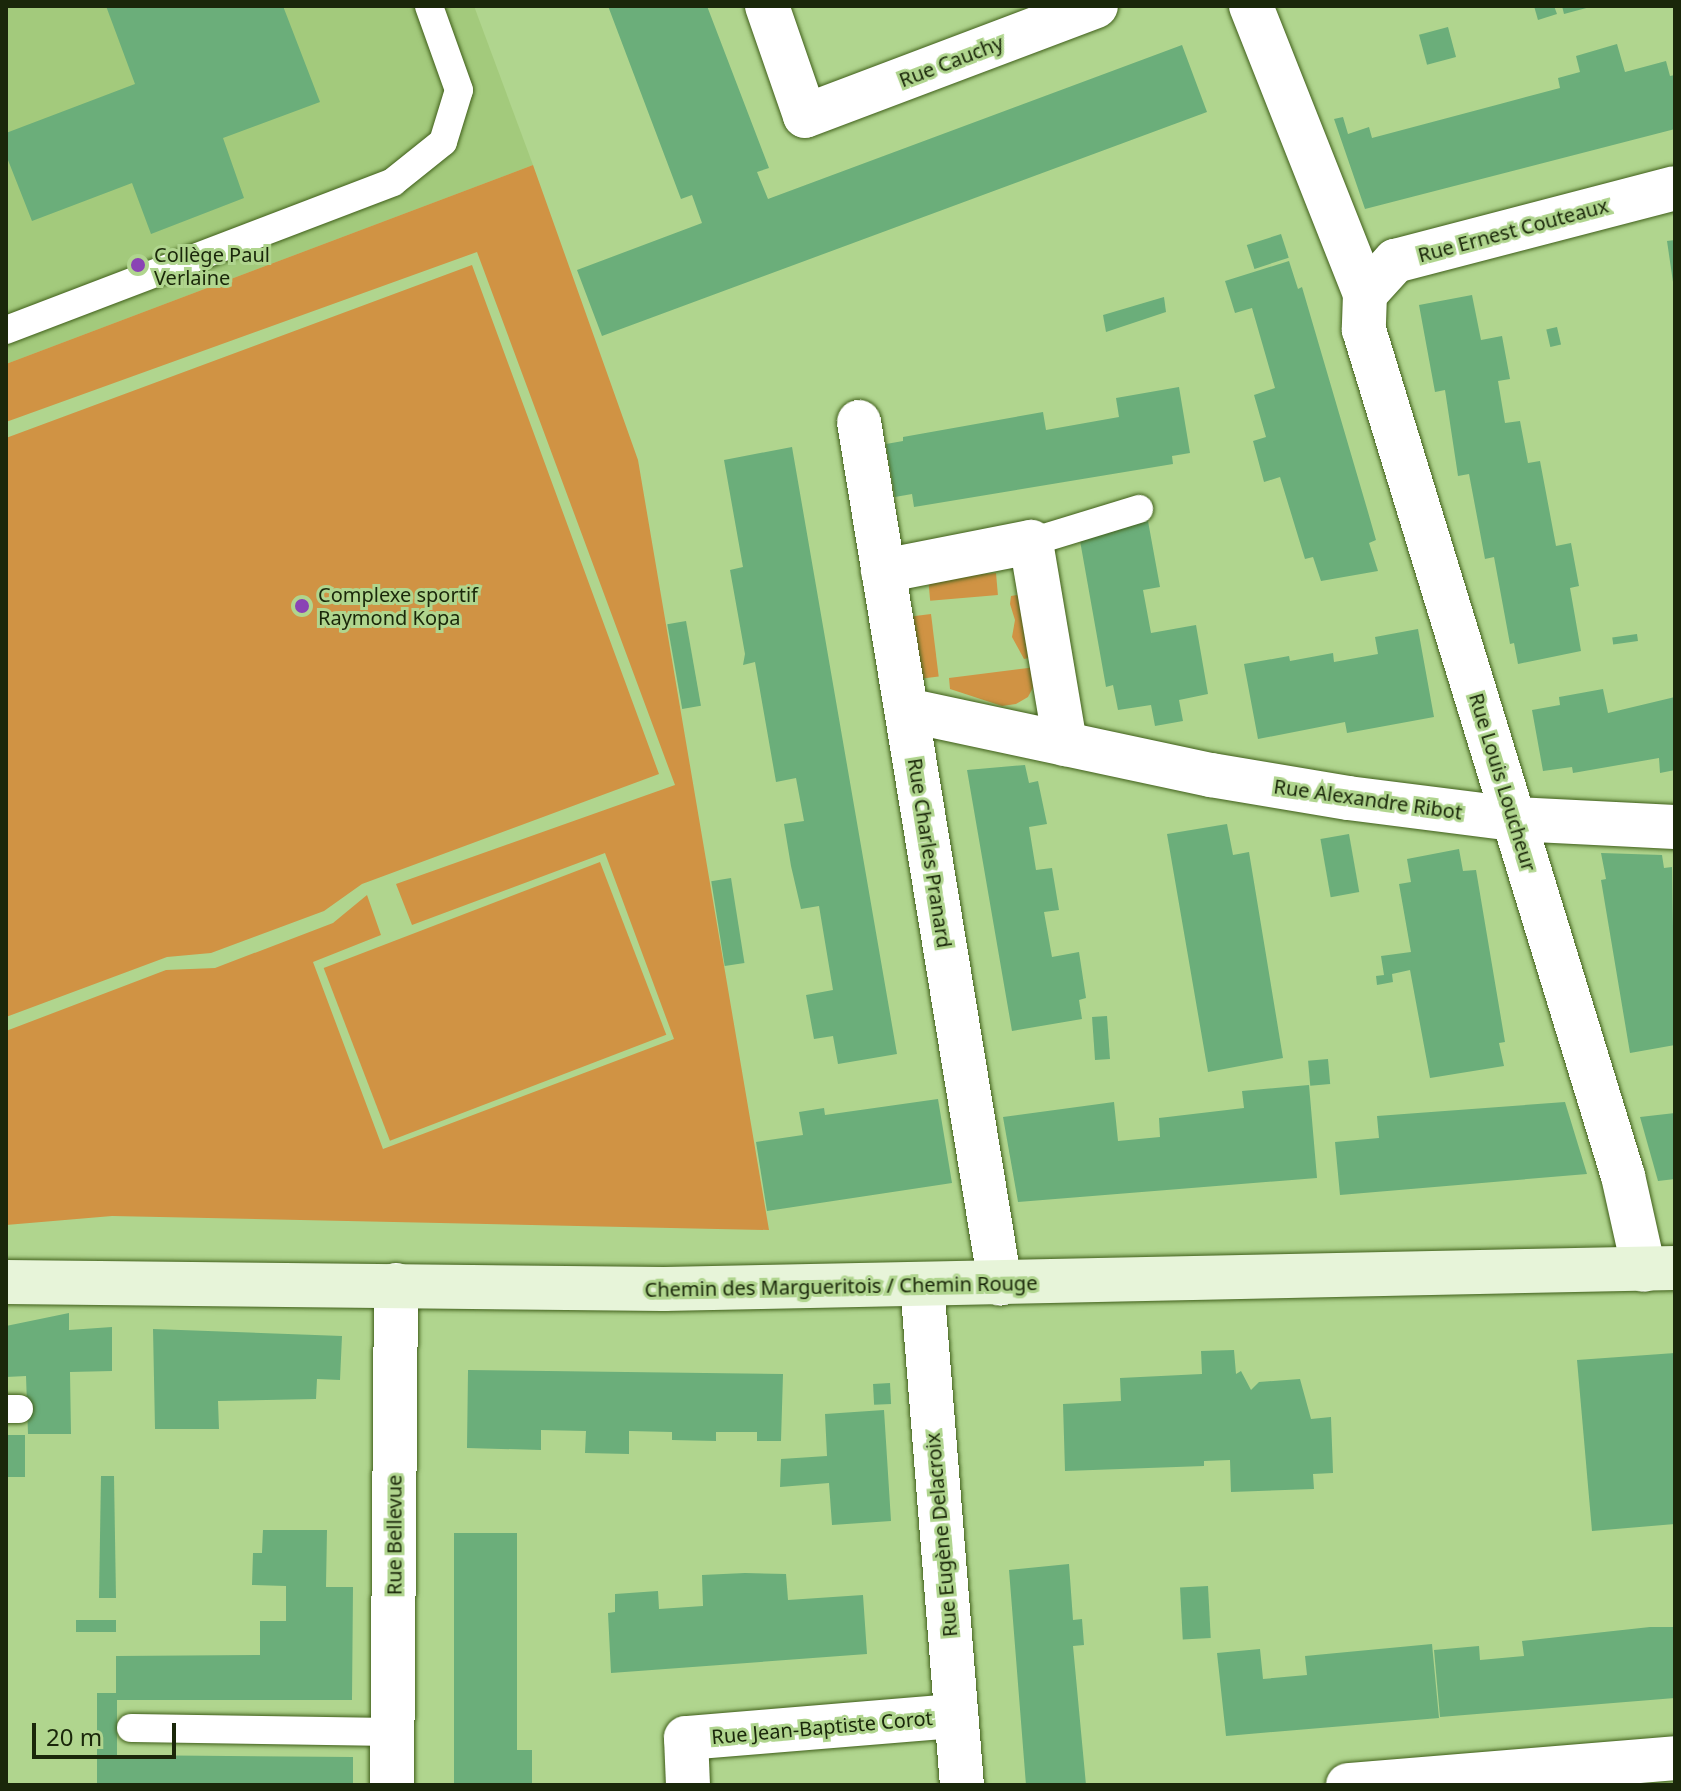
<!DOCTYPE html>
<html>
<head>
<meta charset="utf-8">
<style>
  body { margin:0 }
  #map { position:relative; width:1681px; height:1791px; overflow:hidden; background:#b0d58e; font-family:"Noto Sans",sans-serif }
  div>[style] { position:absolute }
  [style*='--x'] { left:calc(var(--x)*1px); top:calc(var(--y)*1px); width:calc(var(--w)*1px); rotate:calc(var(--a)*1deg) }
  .built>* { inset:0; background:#a3ca7c }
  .green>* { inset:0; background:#d09344; transform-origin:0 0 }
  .building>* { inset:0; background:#6bae7a; transform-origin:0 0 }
  .roads { filter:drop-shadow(0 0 2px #405f1a) drop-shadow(0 0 2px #405f1a) }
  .lane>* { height:28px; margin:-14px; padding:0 14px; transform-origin:14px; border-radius:14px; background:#fff }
  .street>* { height:44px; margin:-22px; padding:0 22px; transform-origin:22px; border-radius:22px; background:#fff }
  .secondary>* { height:44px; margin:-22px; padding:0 22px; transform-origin:22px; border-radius:22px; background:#e7f4d9 }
  .dots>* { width:22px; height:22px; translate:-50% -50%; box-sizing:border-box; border:4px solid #b0d58e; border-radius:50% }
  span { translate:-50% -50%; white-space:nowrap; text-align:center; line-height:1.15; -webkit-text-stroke:6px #b0d58e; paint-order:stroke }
  .street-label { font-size:20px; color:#1a270a }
  .poi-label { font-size:20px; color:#1a270a }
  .left { translate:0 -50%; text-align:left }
  .frame { position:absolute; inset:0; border:8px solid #1a270a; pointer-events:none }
  .scale { position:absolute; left:32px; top:1723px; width:144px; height:36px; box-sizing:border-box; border:4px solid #1a270a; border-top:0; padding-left:10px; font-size:24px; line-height:28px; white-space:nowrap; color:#1a270a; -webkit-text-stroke:6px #b0d58e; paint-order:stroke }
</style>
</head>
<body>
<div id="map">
  <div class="built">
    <div style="clip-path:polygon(6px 6px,474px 6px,533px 165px,6px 364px)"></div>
  </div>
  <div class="green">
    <div style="clip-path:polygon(533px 165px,638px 460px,769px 1230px,112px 1216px,6px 1225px,6px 1031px,166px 970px,215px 968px,333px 923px,367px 895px,381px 935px,313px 962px,383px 1149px,674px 1039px,605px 853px,412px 925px,396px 884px,675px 785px,477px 252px,6px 422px,6px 364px)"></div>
    <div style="clip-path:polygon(472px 265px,659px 774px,362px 884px,324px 911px,211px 953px,167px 957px,6px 1017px,6px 438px)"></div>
    <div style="left:996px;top:573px;width:22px;height:68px;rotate:85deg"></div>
    <div style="clip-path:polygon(1023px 594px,1038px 656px,1024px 659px,1012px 637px,1015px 620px,1010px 604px,1011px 596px)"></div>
    <div style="left:931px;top:614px;width:63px;height:24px;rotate:83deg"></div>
    <div style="clip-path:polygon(1036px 667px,1037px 680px,1028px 697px,1016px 704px,1002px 706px,950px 689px,949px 678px)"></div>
    <div style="left:600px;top:862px;width:185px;height:296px;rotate:69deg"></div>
  </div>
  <div class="building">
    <div style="clip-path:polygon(106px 6px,283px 6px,320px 102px,223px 138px,244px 198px,151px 234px,132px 183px,32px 221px,6px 155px,6px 133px,135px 84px)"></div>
    <div style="clip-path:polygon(608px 6px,707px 6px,769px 168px,757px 172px,768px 199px,1182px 45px,1207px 112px,602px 336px,577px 270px,702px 223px,692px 195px,681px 199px)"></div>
    <div style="clip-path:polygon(1534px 6px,1554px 6px,1557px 14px,1538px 20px)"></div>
    <div style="clip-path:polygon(1562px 6px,1590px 6px,1590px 7px,1564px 14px)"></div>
    <div style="left:1448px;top:27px;width:31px;height:30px;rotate:75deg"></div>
    <div style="clip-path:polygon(1617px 44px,1625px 72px,1666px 61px,1670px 76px,1675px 75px,1675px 129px,1365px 209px,1334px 119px,1343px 117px,1348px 134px,1369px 127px,1372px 138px,1500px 104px,1560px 88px,1558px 78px,1580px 72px,1576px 56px)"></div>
    <div style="left:1281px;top:234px;width:25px;height:36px;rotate:72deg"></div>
    <div style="clip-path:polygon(1675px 240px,1675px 281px,1673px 282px,1667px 241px)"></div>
    <div style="clip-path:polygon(1289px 261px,1298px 289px,1302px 287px,1368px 512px,1376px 540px,1369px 543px,1378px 571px,1321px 581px,1313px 557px,1305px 559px,1280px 477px,1264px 482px,1253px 441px,1266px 437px,1254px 395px,1275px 388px,1252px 308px,1235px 313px,1225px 281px)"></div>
    <div style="clip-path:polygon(1472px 295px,1481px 340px,1502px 336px,1510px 379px,1498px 381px,1505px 423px,1520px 421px,1528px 463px,1540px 461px,1556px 546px,1571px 543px,1579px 586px,1570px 588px,1581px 651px,1518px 664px,1514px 643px,1510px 644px,1494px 557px,1485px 559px,1469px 474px,1458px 476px,1445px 390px,1435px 392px,1419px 305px)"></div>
    <div style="clip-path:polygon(1164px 297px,1166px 312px,1106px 332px,1103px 315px)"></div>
    <div style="left:1557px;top:327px;width:18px;height:11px;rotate:77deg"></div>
    <div style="clip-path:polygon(1179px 387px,1190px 453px,1172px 456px,1173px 464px,914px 507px,912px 494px,895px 497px,886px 444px,903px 441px,903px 437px,1043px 412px,1046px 430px,1119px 417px,1116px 398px)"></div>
    <div style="clip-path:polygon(792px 447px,897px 1054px,838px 1064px,833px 1036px,814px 1039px,806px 995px,833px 990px,819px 906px,801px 909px,791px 866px,784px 824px,804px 821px,796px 778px,776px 782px,755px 662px,743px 665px,745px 654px,730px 570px,743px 567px,724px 460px)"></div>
    <div style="clip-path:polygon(1148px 521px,1160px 587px,1143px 590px,1151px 633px,1196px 625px,1208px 694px,1179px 700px,1183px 721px,1155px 726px,1151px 705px,1118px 710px,1113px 685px,1106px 687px,1079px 535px)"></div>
    <div style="left:686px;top:621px;width:86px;height:19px;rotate:80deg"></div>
    <div style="clip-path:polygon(1418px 629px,1434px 717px,1347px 733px,1345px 722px,1258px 739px,1244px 664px,1289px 656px,1290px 661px,1333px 653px,1334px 662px,1378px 654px,1375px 637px)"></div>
    <div style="left:1637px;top:634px;width:7px;height:25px;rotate:82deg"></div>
    <div style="clip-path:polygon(1603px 689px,1608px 713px,1675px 697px,1675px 770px,1660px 773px,1659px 758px,1573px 773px,1572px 767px,1543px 771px,1532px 710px,1560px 705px,1559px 697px)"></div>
    <div style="clip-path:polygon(1025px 765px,1029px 783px,1038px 781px,1047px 824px,1029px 827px,1036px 870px,1052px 868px,1059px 910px,1044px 912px,1052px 957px,1079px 952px,1086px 998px,1079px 1000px,1082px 1019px,1012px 1031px,967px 770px)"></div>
    <div style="clip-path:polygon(1227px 824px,1233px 855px,1249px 852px,1283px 1058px,1208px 1072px,1167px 834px)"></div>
    <div style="left:1349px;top:834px;width:59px;height:29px;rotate:80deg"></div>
    <div style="clip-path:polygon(1459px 849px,1463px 871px,1476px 870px,1505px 1042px,1499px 1043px,1504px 1066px,1430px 1078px,1410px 970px,1392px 974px,1393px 982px,1377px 985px,1376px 976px,1384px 975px,1381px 956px,1411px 952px,1399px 884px,1411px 882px,1407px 859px)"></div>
    <div style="clip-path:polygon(1601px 853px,1662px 855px,1664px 868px,1672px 867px,1675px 1045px,1630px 1053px,1601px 880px,1606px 879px)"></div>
    <div style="left:731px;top:878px;width:86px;height:20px;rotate:81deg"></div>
    <div style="left:1107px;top:1016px;width:43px;height:15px;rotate:86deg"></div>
    <div style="left:1328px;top:1059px;width:25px;height:20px;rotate:85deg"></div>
    <div style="clip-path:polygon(1309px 1085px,1317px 1178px,1018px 1202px,1003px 1117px,1114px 1102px,1118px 1141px,1160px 1137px,1159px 1118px,1244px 1108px,1242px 1091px)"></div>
    <div style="clip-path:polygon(938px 1099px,952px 1183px,767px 1211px,756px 1142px,803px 1135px,799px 1112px,824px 1108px,825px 1115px)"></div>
    <div style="clip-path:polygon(1565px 1102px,1587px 1174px,1340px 1195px,1335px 1142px,1379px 1138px,1377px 1116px)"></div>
    <div style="clip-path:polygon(1675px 1113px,1675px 1179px,1658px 1181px,1640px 1117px)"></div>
    <div style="clip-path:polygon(69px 1313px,69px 1330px,112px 1327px,112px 1371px,70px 1372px,71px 1434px,28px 1434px,26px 1376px,6px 1377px,6px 1326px)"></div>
    <div style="clip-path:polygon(153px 1329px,342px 1336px,340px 1380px,317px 1379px,316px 1399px,218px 1401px,219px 1429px,155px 1429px)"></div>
    <div style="clip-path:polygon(1234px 1350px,1236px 1374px,1241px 1371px,1251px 1390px,1259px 1382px,1300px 1379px,1311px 1419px,1331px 1417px,1333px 1473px,1313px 1474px,1314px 1489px,1231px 1492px,1230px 1460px,1204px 1461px,1204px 1466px,1065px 1471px,1063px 1404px,1121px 1401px,1120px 1378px,1202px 1374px,1201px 1351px)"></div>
    <div style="clip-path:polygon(1675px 1353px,1675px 1524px,1592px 1531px,1577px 1360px)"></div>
    <div style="clip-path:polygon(468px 1370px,783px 1374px,781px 1441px,757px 1441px,757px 1432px,716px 1432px,716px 1441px,672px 1440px,672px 1432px,629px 1431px,629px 1454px,585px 1453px,586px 1431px,541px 1430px,541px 1450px,467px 1448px)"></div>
    <div style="left:890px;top:1383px;width:21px;height:17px;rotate:87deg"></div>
    <div style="clip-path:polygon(884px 1410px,891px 1521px,832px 1525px,829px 1483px,780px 1487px,781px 1459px,827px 1456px,825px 1414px)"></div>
    <div style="left:6px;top:1435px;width:19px;height:42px"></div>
    <div style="clip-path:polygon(101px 1476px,114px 1476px,116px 1598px,99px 1598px)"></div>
    <div style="clip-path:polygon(263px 1530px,327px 1530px,326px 1587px,353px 1587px,352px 1700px,117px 1700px,117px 1755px,353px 1757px,353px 1785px,97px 1785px,97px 1693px,116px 1693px,116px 1656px,260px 1655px,260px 1621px,286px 1621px,286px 1586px,252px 1585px,253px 1553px,262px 1553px)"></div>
    <div style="clip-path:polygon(454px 1533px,517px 1533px,517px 1750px,532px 1750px,532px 1785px,454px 1785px)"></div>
    <div style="clip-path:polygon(1069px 1564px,1073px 1620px,1082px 1619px,1084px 1645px,1073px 1646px,1086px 1785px,1026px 1785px,1009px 1570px)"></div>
    <div style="clip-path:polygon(745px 1573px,786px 1574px,788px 1600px,863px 1595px,867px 1654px,611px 1673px,608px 1613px,615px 1612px,615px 1594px,658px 1591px,659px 1609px,703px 1606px,702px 1575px)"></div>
    <div style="left:1208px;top:1586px;width:52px;height:28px;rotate:87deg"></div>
    <div style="left:76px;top:1620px;width:40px;height:12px"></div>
    <div style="clip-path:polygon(1650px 1627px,1675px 1627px,1675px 1698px,1440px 1717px,1434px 1650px,1479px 1646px,1480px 1660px,1524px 1656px,1522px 1641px)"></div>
    <div style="clip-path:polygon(1432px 1644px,1439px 1718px,1226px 1736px,1217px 1653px,1260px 1649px,1263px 1679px,1307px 1675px,1305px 1656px)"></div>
  </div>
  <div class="roads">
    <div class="lane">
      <div style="--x:6;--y:330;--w:414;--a:-20.9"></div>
      <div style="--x:393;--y:182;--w:64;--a:-38.7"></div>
      <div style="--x:443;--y:142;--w:54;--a:-72.9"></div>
      <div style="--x:459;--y:90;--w:89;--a:-109.7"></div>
      <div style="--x:1031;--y:542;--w:113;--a:-17"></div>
      <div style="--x:6;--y:1409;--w:13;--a:0"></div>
      <div style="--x:131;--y:1728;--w:262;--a:0.9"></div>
    </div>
    <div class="street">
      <div style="--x:767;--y:6;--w:116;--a:70.9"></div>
      <div style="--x:805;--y:116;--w:311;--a:-20.7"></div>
      <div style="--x:1251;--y:6;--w:310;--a:68.4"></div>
      <div style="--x:1365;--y:294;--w:36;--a:92"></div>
      <div style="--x:1364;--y:330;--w:885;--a:72.98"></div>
      <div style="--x:1623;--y:1176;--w:96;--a:77.4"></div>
      <div style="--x:1365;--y:294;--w:45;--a:-47.7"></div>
      <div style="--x:1395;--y:261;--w:289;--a:-14.6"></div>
      <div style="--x:859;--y:422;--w:873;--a:80.71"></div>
      <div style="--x:883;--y:571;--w:151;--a:-11.1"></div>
      <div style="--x:1031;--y:542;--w:205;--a:80.4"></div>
      <div style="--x:907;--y:710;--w:311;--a:12.1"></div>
      <div style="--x:1211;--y:775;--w:139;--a:9.5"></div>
      <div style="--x:1348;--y:798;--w:168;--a:7.2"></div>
      <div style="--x:1515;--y:819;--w:160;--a:2.9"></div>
      <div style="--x:922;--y:1284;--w:503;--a:85.44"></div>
      <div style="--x:392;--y:1785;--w:500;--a:-89.54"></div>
      <div style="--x:688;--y:1785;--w:47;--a:-92.4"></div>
      <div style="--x:686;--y:1738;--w:271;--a:-4.7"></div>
      <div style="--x:1348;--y:1785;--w:328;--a:-4.7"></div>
    </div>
    <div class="secondary">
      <div style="--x:6;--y:1282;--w:658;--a:0.61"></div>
      <div style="--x:664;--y:1289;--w:1011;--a:-1.19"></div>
    </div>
  </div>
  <div class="dots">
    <div style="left:138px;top:265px;background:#8a43b5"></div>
    <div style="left:302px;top:606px;background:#8a43b5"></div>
  </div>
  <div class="street-label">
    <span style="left:951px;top:61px;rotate:-21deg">Rue Cauchy</span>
    <span style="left:1513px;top:230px;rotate:-15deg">Rue Ernest Couteaux</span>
    <span style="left:1503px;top:782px;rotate:73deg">Rue Louis Loucheur</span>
    <span style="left:1368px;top:799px;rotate:8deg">Rue Alexandre Ribot</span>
    <span style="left:930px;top:853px;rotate:81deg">Rue Charles Pranard</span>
    <span style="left:841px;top:1286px;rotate:-1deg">Chemin des Margueritois / Chemin Rouge</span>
    <span style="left:394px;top:1535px;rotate:-90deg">Rue Bellevue</span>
    <span style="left:941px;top:1535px;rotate:-95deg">Rue Eugène Delacroix</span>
    <span style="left:822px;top:1727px;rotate:-5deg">Rue Jean-Baptiste Corot</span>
  </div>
  <div class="poi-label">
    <span class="left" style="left:154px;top:266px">Collège Paul<br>Verlaine</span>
    <span class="left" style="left:318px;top:606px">Complexe sportif<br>Raymond Kopa</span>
  </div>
  <div class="frame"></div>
  <div class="scale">20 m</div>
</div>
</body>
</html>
